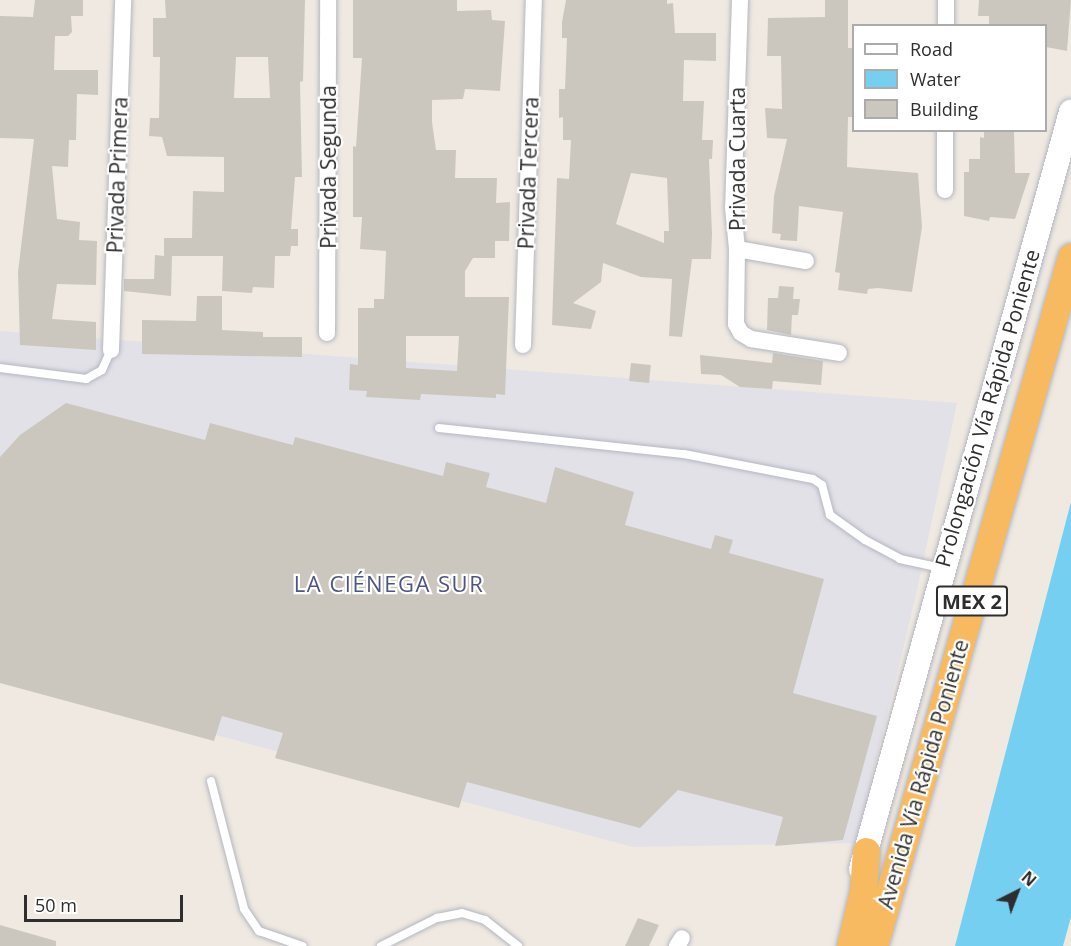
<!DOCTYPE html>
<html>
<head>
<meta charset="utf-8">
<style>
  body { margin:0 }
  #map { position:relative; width:1071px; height:946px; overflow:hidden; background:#efe9e1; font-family:"Open Sans",sans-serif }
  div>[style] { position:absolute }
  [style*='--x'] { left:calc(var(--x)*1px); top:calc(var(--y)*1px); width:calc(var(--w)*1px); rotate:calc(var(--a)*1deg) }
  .industrial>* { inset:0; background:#e3e1e8 }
  .water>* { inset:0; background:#75cff0 }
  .building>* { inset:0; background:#cbc7bf; transform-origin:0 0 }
  .roads { filter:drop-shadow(0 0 2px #b4b7c1) drop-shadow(0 0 2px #b4b7c1) }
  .service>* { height:8px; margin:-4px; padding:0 4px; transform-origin:4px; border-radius:4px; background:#fff }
  .minor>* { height:16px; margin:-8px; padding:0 8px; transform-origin:8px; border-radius:8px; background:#fff }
  .secondary>* { height:24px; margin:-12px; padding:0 12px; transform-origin:12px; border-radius:12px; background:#fff }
  .trunk>* { height:27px; margin:-13.5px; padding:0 13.5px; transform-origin:13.5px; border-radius:13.5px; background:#f8ba60 }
  span { translate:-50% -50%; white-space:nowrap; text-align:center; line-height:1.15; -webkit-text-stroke:4.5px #fff; paint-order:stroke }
  .shield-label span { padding:2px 4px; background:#fff; border:2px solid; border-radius:4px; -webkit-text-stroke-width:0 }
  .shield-label { font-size:20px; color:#2e2e2e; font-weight:700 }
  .street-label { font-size:21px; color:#2e2e2e }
  .neighbourhood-label { font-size:22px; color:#4d5680; letter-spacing:1.5px }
  .legend { position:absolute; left:852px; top:24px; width:195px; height:108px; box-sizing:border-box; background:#fff; border:2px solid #ababab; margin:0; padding:8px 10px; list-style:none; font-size:18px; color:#2e2e2e }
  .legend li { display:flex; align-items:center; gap:12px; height:30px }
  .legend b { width:30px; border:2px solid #ababab }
  .north { position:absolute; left:987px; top:862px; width:60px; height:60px; -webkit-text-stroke:4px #fff; paint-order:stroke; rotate:42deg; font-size:16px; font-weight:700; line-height:24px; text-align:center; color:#2e2e2e }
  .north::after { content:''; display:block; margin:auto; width:21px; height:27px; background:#2e2e2e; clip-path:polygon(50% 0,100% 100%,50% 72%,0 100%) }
  .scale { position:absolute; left:24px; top:895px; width:159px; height:27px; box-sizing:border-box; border:3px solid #2e2e2e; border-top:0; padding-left:8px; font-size:18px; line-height:21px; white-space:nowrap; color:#2e2e2e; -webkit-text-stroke:4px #fff; paint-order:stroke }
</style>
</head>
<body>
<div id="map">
  <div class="industrial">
    <div style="clip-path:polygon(0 331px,957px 403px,916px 595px,856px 843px,633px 847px,0 677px)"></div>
  </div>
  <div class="water">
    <div style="clip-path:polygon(1071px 502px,1071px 917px,1063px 946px,955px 946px)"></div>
  </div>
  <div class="building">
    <div style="clip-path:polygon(35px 0,83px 0,83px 16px,71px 16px,72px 32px,68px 36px,55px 36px,54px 70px,98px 70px,98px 95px,77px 94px,76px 140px,69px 140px,68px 167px,52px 166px,57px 219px,80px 222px,79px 240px,97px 241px,96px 285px,57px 284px,52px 319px,96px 322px,96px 350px,20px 345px,18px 272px,34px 139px,0 138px,0 16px,33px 17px)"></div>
    <div style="clip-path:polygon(evenodd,165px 0,305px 0,303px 81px,300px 82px,302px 177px,295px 177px,291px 229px,298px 229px,298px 246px,291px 246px,290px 256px,275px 256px,274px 288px,253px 287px,252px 293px,222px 291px,223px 256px,168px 256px,172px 256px,171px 296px,124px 291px,124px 279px,154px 279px,155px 255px,164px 256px,164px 238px,192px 238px,193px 191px,224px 192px,224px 157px,167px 156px,162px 137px,149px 136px,150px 118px,159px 118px,160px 57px,153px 57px,153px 18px,166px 18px,165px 0,236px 57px,268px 57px,270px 98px,234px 98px,236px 57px)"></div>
    <div style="clip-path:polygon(evenodd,353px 0,457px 0,457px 11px,491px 10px,492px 20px,505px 21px,500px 91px,465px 89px,463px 99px,432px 100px,432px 122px,436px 150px,456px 150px,455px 178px,497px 178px,496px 203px,510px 202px,509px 241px,495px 241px,495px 258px,473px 258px,465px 271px,465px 297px,509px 297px,505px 395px,496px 394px,496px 398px,421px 394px,420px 400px,366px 397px,367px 391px,349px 390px,350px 364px,358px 365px,358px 308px,374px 308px,374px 299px,384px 299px,386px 251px,360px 249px,362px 217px,353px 217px,353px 146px,356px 147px,362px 58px,353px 58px,353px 0,406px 336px,459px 336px,457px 371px,406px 368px,406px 336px)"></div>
    <div style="clip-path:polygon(evenodd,566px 0,667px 0,667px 4px,673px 3px,675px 33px,716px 33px,716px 61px,684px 60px,683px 101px,704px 101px,702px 140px,713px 140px,712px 159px,709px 159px,712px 234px,711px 259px,692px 259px,682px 337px,669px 336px,672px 279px,641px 277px,603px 263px,601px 282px,573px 303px,596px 311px,591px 329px,552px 325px,557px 178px,569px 179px,571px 140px,563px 140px,563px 117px,559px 118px,559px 89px,565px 89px,567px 38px,562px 38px,562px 22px,566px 0,631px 173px,667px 178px,669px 231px,664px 231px,664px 243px,616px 224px,631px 173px)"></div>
    <div style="clip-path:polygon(825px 0,848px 0,848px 48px,854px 48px,854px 117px,848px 117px,847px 167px,918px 173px,922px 227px,912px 292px,878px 288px,868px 289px,867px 294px,838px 290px,840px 273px,835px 272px,843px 212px,799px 206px,797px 241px,780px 240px,781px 234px,772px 233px,774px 196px,787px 139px,767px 138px,765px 108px,782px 109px,781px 56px,767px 56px,768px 18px,825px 17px)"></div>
    <div style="clip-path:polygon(979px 0,1071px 0,1067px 51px,1046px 47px,1046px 26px,989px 26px,989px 16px,978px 16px)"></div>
    <div style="clip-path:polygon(984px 130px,1014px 130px,1015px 173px,1030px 173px,1015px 219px,990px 217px,989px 221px,964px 216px,964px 172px,969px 172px,969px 159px,980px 159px,980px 137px,984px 138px)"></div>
    <div style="clip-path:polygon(779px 286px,794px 287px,793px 299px,800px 299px,798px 315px,792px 315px,791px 335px,767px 330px,768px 298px,778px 298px)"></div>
    <div style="clip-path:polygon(197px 296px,222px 296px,222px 330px,263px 332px,263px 337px,302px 337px,302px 357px,142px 354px,142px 320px,196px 321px)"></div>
    <div style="clip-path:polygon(773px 353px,823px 361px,821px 385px,773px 381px,772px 389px,740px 387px,721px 375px,701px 374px,700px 355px,772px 363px)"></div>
    <div style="left:631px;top:363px;width:20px;height:18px;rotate:6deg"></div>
    <div style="clip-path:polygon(66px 403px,205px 440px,210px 423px,293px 445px,295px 437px,443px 476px,446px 462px,490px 473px,486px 487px,546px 503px,555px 467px,634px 492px,625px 525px,711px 549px,715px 535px,733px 540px,729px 553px,824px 579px,793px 693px,877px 716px,843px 840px,775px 846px,783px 817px,678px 790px,640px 828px,467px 782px,459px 808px,275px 758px,283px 733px,222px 716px,214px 741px,0 683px,0 457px,20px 435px)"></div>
    <div style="clip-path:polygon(638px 918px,659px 925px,649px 946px,625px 946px)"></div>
    <div style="clip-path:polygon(0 925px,56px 941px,56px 946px,0 946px)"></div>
  </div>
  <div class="roads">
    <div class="service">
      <div style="--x:0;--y:368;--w:87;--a:7.3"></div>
      <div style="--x:86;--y:379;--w:18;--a:-29"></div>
      <div style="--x:102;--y:370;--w:22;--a:-66"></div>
      <div style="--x:439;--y:428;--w:246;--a:6.1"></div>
      <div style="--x:684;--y:454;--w:131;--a:11"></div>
      <div style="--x:813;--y:479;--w:11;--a:34"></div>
      <div style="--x:822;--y:485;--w:31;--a:75"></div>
      <div style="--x:830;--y:515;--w:43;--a:35.5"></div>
      <div style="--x:865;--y:540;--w:40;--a:28"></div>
      <div style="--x:900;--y:559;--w:42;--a:12.4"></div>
      <div style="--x:211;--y:781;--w:132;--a:75.5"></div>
      <div style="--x:244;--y:909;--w:27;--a:56"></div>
      <div style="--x:259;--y:931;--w:46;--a:19.2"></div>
      <div style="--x:381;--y:946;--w:63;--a:-26.6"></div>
      <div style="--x:437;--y:918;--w:25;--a:-11"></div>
      <div style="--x:462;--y:913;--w:24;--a:17"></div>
      <div style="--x:485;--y:920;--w:42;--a:38.2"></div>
    </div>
    <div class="minor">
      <div style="--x:740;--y:0;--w:207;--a:91.9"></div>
      <div style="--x:733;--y:207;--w:42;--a:84.6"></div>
      <div style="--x:737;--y:249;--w:70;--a:9.9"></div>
      <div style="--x:946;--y:26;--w:26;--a:-90"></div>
      <div style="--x:945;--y:190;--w:60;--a:-90"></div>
      <div style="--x:737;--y:249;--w:75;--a:90.8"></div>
      <div style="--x:736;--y:324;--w:10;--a:61"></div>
      <div style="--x:741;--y:333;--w:12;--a:31"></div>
      <div style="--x:751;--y:339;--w:89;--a:9"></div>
      <div style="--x:327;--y:333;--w:333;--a:-89.8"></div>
      <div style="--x:523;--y:345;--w:345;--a:-88.2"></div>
      <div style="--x:111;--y:350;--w:350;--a:-88"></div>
      <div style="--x:677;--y:946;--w:9;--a:-58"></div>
    </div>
    <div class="secondary">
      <div style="--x:861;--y:869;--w:786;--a:-74.5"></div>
    </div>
    <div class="trunk">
      <div style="--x:850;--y:946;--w:57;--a:-76.7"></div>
      <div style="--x:863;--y:891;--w:40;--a:-85.7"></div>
      <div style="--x:874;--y:946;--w:717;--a:-74.04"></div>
    </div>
  </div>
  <div class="shield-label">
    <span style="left:972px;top:601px">MEX 2</span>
  </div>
  <div class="street-label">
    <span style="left:737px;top:159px;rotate:-90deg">Privada Cuarta</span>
    <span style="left:328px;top:167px;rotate:-90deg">Privada Segunda</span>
    <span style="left:528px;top:173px;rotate:-88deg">Privada Tercera</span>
    <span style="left:117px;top:175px;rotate:-88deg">Privada Primera</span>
    <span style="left:987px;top:408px;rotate:-74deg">Prolongación Vía Rápida Poniente</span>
    <span style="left:923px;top:774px;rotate:-74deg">Avenida Vía Rápida Poniente</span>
  </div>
  <div class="neighbourhood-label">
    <span style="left:389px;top:584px">LA CIÉNEGA SUR</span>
  </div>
  <ul class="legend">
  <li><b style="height:8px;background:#fff"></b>Road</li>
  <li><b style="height:16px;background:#75cff0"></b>Water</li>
  <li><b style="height:16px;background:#cbc7bf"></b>Building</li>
  </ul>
  <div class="north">N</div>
  <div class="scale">50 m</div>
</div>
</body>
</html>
